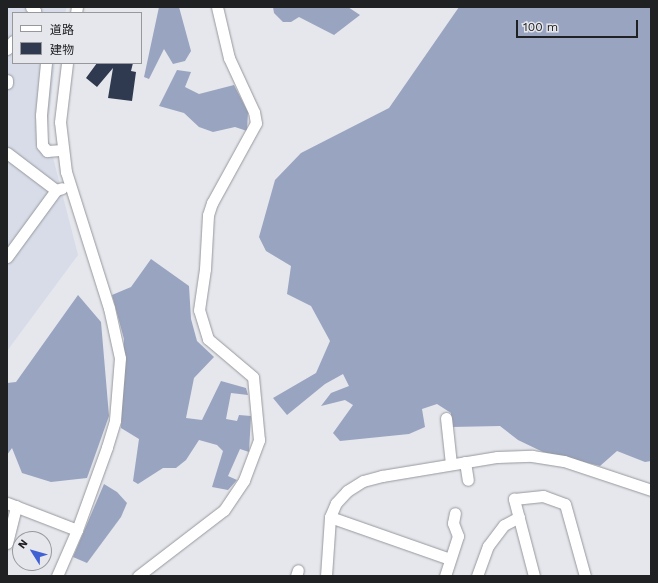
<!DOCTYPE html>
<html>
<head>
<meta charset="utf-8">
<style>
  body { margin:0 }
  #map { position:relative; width:658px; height:583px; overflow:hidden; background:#e5e7ec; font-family:"Work Sans","Noto Sans JP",sans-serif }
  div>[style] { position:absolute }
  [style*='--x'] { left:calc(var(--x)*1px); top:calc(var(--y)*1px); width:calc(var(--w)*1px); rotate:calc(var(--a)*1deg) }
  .built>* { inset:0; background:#d7dce8 }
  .forest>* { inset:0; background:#99a4c0 }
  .building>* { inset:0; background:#2f3950 }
  .roads { filter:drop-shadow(0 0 1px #96989c) drop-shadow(0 0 1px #96989c) }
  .minor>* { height:11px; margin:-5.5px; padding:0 5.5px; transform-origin:5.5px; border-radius:5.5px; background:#fff }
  span { translate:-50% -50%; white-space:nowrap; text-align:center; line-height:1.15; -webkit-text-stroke:4px #e5e7ec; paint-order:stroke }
  .frame { position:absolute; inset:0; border:8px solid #202123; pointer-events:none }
  .legend { position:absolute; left:12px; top:12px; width:130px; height:52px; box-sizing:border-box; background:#e5e7ec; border:1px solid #96989c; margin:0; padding:5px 7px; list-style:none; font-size:12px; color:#202123 }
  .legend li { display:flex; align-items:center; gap:8px; height:20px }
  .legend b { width:20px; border:1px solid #96989c }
  .north { position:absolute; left:12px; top:531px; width:40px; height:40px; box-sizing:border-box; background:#e5e7ec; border:1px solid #96989c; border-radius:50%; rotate:307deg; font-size:11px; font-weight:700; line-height:16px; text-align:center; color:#202123 }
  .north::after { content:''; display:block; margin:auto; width:14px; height:18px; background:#4061d3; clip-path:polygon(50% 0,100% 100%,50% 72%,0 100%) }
  .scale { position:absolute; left:516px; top:20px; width:122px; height:18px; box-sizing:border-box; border:2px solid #202123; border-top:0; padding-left:5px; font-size:12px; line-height:14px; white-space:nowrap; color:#202123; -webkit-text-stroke:3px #e5e7ec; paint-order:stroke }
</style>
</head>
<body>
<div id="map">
  <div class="built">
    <div style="clip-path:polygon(7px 7px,67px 7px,65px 13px,13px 13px,13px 63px,55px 63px,47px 134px,78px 255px,7px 351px)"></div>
  </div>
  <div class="forest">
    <div style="clip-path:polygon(159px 7px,179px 7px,191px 51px,185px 61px,173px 64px,164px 49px,149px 79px,144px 77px)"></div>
    <div style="clip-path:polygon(273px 7px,348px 7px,360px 15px,334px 35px,299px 17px,291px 22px,283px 22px,274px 13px)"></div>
    <div style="clip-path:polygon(459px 7px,651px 7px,651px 461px,645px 462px,617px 451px,600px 466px,543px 452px,518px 440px,500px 426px,451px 427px,451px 413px,437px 404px,422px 409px,425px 427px,409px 434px,340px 441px,333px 433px,353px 405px,345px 400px,321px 406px,331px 393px,349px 386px,343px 374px,325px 384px,287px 415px,273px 398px,316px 373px,330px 341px,311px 306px,287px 294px,291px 266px,266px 251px,259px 237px,275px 180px,301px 153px,389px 108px)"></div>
    <div style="clip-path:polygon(177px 70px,191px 72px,185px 87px,199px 94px,234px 85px,248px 112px,247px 131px,235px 127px,213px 132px,199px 127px,184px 113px,159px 106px)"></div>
    <div style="clip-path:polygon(151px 259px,189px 286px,191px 319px,197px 341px,214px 357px,194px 378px,186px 418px,202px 420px,221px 381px,246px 388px,248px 395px,231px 393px,226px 419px,237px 421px,239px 415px,251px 416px,249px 452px,240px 449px,228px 476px,237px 480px,228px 490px,212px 487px,223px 451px,217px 445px,199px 440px,186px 460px,176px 468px,163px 468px,138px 484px,133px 481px,139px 439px,121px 428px,124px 339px,112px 295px,131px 287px)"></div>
    <div style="clip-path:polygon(78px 295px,101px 322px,109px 416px,87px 478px,51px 482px,22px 473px,12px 448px,7px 455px,7px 383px,16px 382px)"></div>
    <div style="clip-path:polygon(104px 484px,117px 492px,127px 503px,121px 517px,87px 563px,73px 557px)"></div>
  </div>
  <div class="building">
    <div style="clip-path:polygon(97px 63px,133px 63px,131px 71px,136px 72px,132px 101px,108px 98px,113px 68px,97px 87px,86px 78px)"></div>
  </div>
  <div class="roads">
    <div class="minor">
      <div style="--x:31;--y:7;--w:6;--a:45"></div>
      <div style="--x:35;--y:11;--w:2;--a:117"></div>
      <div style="--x:76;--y:13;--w:6;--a:-81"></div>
      <div style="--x:7;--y:49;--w:10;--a:-53"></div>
      <div style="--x:46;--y:63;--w:52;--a:95.5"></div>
      <div style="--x:41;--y:115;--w:30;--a:88"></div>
      <div style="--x:42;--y:145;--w:8;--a:50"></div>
      <div style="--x:47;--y:151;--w:16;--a:-4"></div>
      <div style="--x:7;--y:80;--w:3;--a:90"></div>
      <div style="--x:7;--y:153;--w:61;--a:37.1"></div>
      <div style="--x:56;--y:190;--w:6;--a:-18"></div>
      <div style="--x:7;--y:257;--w:83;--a:-53.8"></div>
      <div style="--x:446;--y:418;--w:46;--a:83.8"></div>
      <div style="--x:465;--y:462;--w:18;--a:81"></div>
      <div style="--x:7;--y:503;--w:75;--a:21.1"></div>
      <div style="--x:330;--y:517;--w:127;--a:19.3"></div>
      <div style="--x:7;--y:543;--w:38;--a:-76"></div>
      <div style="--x:57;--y:576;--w:50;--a:-66.5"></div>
      <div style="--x:77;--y:530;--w:88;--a:-70.1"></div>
      <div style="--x:107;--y:447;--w:28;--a:-73"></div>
      <div style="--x:115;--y:420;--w:62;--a:-85.4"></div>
      <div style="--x:120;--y:358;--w:51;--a:-102.4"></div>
      <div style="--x:109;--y:308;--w:143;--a:-107.5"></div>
      <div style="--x:66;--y:172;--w:50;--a:-96.8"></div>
      <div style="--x:60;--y:122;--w:59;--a:-83.2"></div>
      <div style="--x:138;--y:576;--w:108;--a:-37.5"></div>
      <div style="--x:224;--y:510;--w:36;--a:-56"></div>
      <div style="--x:244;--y:480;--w:43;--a:-69.4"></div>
      <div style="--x:259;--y:440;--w:63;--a:-95.4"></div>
      <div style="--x:253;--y:377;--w:59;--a:-139.8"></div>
      <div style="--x:208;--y:339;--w:30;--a:-107"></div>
      <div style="--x:199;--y:310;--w:41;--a:-81.7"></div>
      <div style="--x:205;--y:269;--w:54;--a:-86.8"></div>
      <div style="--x:208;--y:215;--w:13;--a:-72"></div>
      <div style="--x:212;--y:203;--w:91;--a:-61.2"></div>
      <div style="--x:256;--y:123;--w:11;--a:-100"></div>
      <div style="--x:254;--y:112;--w:60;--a:-114.8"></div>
      <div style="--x:229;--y:58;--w:52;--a:-103.2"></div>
      <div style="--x:296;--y:576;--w:6;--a:-72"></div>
      <div style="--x:326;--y:576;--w:59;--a:-86.1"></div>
      <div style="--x:330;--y:517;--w:15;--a:-67"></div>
      <div style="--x:336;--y:503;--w:16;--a:-47"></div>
      <div style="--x:347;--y:491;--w:19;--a:-32"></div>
      <div style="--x:363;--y:481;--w:20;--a:-15"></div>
      <div style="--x:382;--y:476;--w:117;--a:-9.4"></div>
      <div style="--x:497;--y:457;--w:35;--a:-2"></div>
      <div style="--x:532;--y:456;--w:32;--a:9"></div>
      <div style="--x:564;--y:461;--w:92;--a:18.4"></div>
      <div style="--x:445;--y:576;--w:42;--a:-72"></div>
      <div style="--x:458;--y:536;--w:14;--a:-111"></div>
      <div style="--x:453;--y:523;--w:10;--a:-79"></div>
      <div style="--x:477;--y:576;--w:32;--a:-70"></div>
      <div style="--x:488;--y:546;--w:26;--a:-53"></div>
      <div style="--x:504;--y:525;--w:17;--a:-28"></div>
      <div style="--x:534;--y:576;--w:80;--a:-104.6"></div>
      <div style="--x:514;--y:499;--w:29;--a:-6"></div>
      <div style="--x:543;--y:496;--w:23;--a:20"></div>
      <div style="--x:565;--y:504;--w:75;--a:74.5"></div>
    </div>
  </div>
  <div class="frame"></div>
  <ul class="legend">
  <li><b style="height:5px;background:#fff"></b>道路</li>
  <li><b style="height:11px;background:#2f3950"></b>建物</li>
  </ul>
  <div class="north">N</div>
  <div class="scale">100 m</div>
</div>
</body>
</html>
